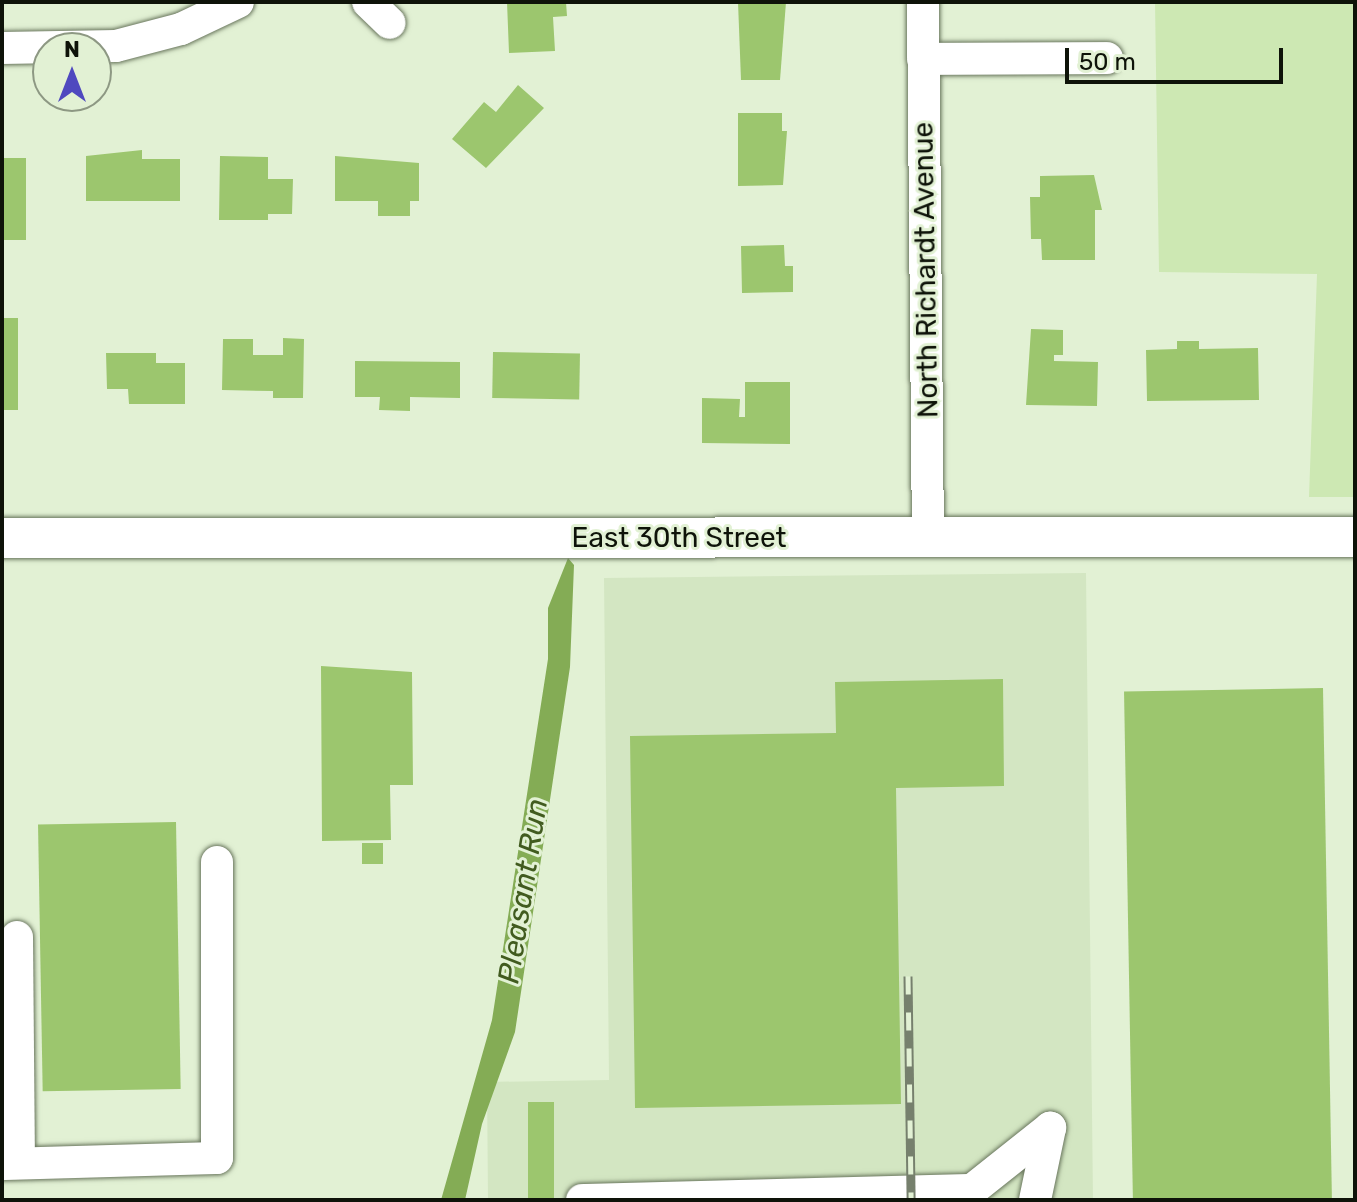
<!DOCTYPE html>
<html>
<head>
<meta charset="utf-8">
<style>
  body { margin:0 }
  #map { position:relative; width:1357px; height:1202px; overflow:hidden; background:#e2f1d4; font-family:Rubik,sans-serif }
  div>[style] { position:absolute }
  [style*='--x'] { left:calc(var(--x)*1px); top:calc(var(--y)*1px); width:calc(var(--w)*1px); rotate:calc(var(--a)*1deg) }
  .built>* { inset:0; background:#d3e6c2 }
  .green>* { inset:0; background:#cde8b3 }
  .water>* { inset:0; background:#84ac55 }
  .building>* { inset:0; background:#9cc66e; transform-origin:0 0 }
  .roads { filter:drop-shadow(0 0 2px #69765d) drop-shadow(0 0 2px #69765d) }
  .minor>* { height:32px; margin:-16px; padding:0 16px; transform-origin:16px; border-radius:16px; background:#fff }
  .major>* { height:40px; margin:-20px; padding:0 20px; transform-origin:20px; border-radius:20px; background:#fff }
  .rail>* { height:9px; margin-top:-4.5px; transform-origin:0; background:repeating-linear-gradient(90deg,#e2f1d4 0 18px,#76806d 0 36px); box-sizing:border-box; border-block:2px solid #76806d }
  span { translate:-50% -50%; white-space:nowrap; text-align:center; line-height:1.15; -webkit-text-stroke:6px #e2f1d4; paint-order:stroke }
  .street-label { font-size:28px; color:#0e1309 }
  .water-label { font-size:30px; color:#415b1f; font-style:italic }
  .frame { position:absolute; inset:0; border:4px solid #0e1309; pointer-events:none }
  .north { position:absolute; left:32px; top:32px; width:80px; height:80px; box-sizing:border-box; background:#e2f1d4; border:2px solid #8d9883; border-radius:50%; rotate:0deg; font-size:22px; font-weight:700; line-height:32px; text-align:center; color:#0e1309 }
  .north::after { content:''; display:block; margin:auto; width:28px; height:36px; background:#4f49bf; clip-path:polygon(50% 0,100% 100%,50% 72%,0 100%) }
  .scale { position:absolute; left:1065px; top:48px; width:218px; height:36px; box-sizing:border-box; border:4px solid #0e1309; border-top:0; padding-left:10px; font-size:24px; line-height:28px; white-space:nowrap; color:#0e1309; -webkit-text-stroke:6px #e2f1d4; paint-order:stroke }
</style>
</head>
<body>
<div id="map">
  <div class="built">
    <div style="clip-path:polygon(1086px 573px,1093px 1200px,488px 1200px,487px 1082px,609px 1080px,604px 578px)"></div>
  </div>
  <div class="green">
    <div style="clip-path:polygon(1155px 2px,1355px 2px,1355px 497px,1309px 497px,1317px 274px,1159px 272px)"></div>
  </div>
  <div class="water">
    <div style="clip-path:polygon(568px 558px,574px 565px,570px 667px,515px 1032px,482px 1124px,465px 1200px,441px 1200px,492px 1020px,548px 659px,548px 608px)"></div>
  </div>
  <div class="building">
    <div style="clip-path:polygon(507px 2px,566px 2px,567px 16px,553px 17px,555px 51px,509px 53px)"></div>
    <div style="clip-path:polygon(738px 2px,786px 2px,780px 80px,741px 80px)"></div>
    <div style="clip-path:polygon(518px 85px,544px 108px,486px 168px,452px 139px,484px 102px,496px 112px)"></div>
    <div style="clip-path:polygon(738px 113px,782px 113px,782px 131px,787px 131px,783px 185px,738px 186px)"></div>
    <div style="clip-path:polygon(142px 150px,142px 159px,180px 159px,180px 201px,86px 201px,86px 156px)"></div>
    <div style="clip-path:polygon(220px 156px,268px 157px,268px 179px,293px 179px,292px 214px,268px 214px,268px 220px,219px 220px)"></div>
    <div style="clip-path:polygon(335px 156px,419px 163px,419px 201px,410px 201px,410px 216px,378px 216px,378px 201px,335px 201px)"></div>
    <div style="left:2px;top:158px;width:24px;height:82px"></div>
    <div style="clip-path:polygon(1094px 175px,1102px 210px,1095px 210px,1095px 260px,1042px 260px,1041px 239px,1031px 239px,1030px 197px,1040px 197px,1040px 176px)"></div>
    <div style="clip-path:polygon(784px 245px,785px 266px,793px 266px,793px 292px,742px 293px,741px 246px)"></div>
    <div style="left:2px;top:318px;width:16px;height:92px"></div>
    <div style="clip-path:polygon(1031px 329px,1063px 330px,1063px 355px,1054px 355px,1054px 361px,1098px 362px,1097px 406px,1026px 405px)"></div>
    <div style="clip-path:polygon(283px 338px,304px 339px,303px 398px,273px 398px,273px 391px,222px 390px,223px 339px,253px 339px,253px 355px,283px 355px)"></div>
    <div style="clip-path:polygon(1177px 341px,1199px 341px,1199px 349px,1258px 348px,1259px 400px,1147px 401px,1146px 350px,1177px 349px)"></div>
    <div style="left:493px;top:352px;width:87px;height:46px;rotate:1deg"></div>
    <div style="clip-path:polygon(106px 353px,156px 353px,156px 363px,185px 363px,185px 404px,129px 404px,128px 389px,107px 389px)"></div>
    <div style="clip-path:polygon(355px 361px,460px 362px,460px 398px,410px 397px,410px 411px,379px 410px,380px 397px,355px 397px)"></div>
    <div style="clip-path:polygon(745px 382px,790px 382px,790px 444px,702px 443px,702px 398px,740px 399px,739px 417px,745px 417px)"></div>
    <div style="clip-path:polygon(321px 666px,412px 672px,413px 785px,390px 785px,391px 840px,322px 841px)"></div>
    <div style="clip-path:polygon(1003px 679px,1004px 786px,896px 788px,901px 1104px,635px 1108px,630px 736px,836px 733px,835px 682px)"></div>
    <div style="left:1323px;top:688px;width:512px;height:199px;rotate:89deg"></div>
    <div style="left:176px;top:822px;width:267px;height:138px;rotate:89deg"></div>
    <div style="left:362px;top:843px;width:21px;height:21px"></div>
    <div style="left:528px;top:1102px;width:26px;height:98px"></div>
  </div>
  <div class="roads">
    <div class="minor">
      <div style="--x:368;--y:2;--w:30;--a:44"></div>
      <div style="--x:923;--y:2;--w:536;--a:89.47"></div>
      <div style="--x:2;--y:48;--w:114;--a:-1"></div>
      <div style="--x:116;--y:46;--w:67;--a:-14.7"></div>
      <div style="--x:181;--y:29;--w:63;--a:-25.3"></div>
      <div style="--x:923;--y:59;--w:184;--a:-0.3"></div>
      <div style="--x:17;--y:937;--w:226;--a:89.5"></div>
      <div style="--x:2;--y:1164;--w:215;--a:-1.6"></div>
      <div style="--x:217;--y:1158;--w:296;--a:-90"></div>
      <div style="--x:582;--y:1200;--w:390;--a:-1.5"></div>
      <div style="--x:972;--y:1190;--w:100;--a:-38.5"></div>
      <div style="--x:1035;--y:1200;--w:74;--a:-78.2"></div>
    </div>
    <div class="major">
      <div style="--x:2;--y:538;--w:1353;--a:-0.04"></div>
    </div>
  </div>
  <div class="rail">
    <div style="--x:908;--y:976;--w:224;--a:89.2"></div>
  </div>
  <div class="street-label">
    <span style="left:926px;top:270px;rotate:-91deg">North Richardt Avenue</span>
    <span style="left:679px;top:538px">East 30th Street</span>
  </div>
  <div class="water-label">
    <span style="left:523px;top:891px;rotate:-81deg">Pleasant Run</span>
  </div>
  <div class="frame"></div>
  <div class="north">N</div>
  <div class="scale">50 m</div>
</div>
</body>
</html>
